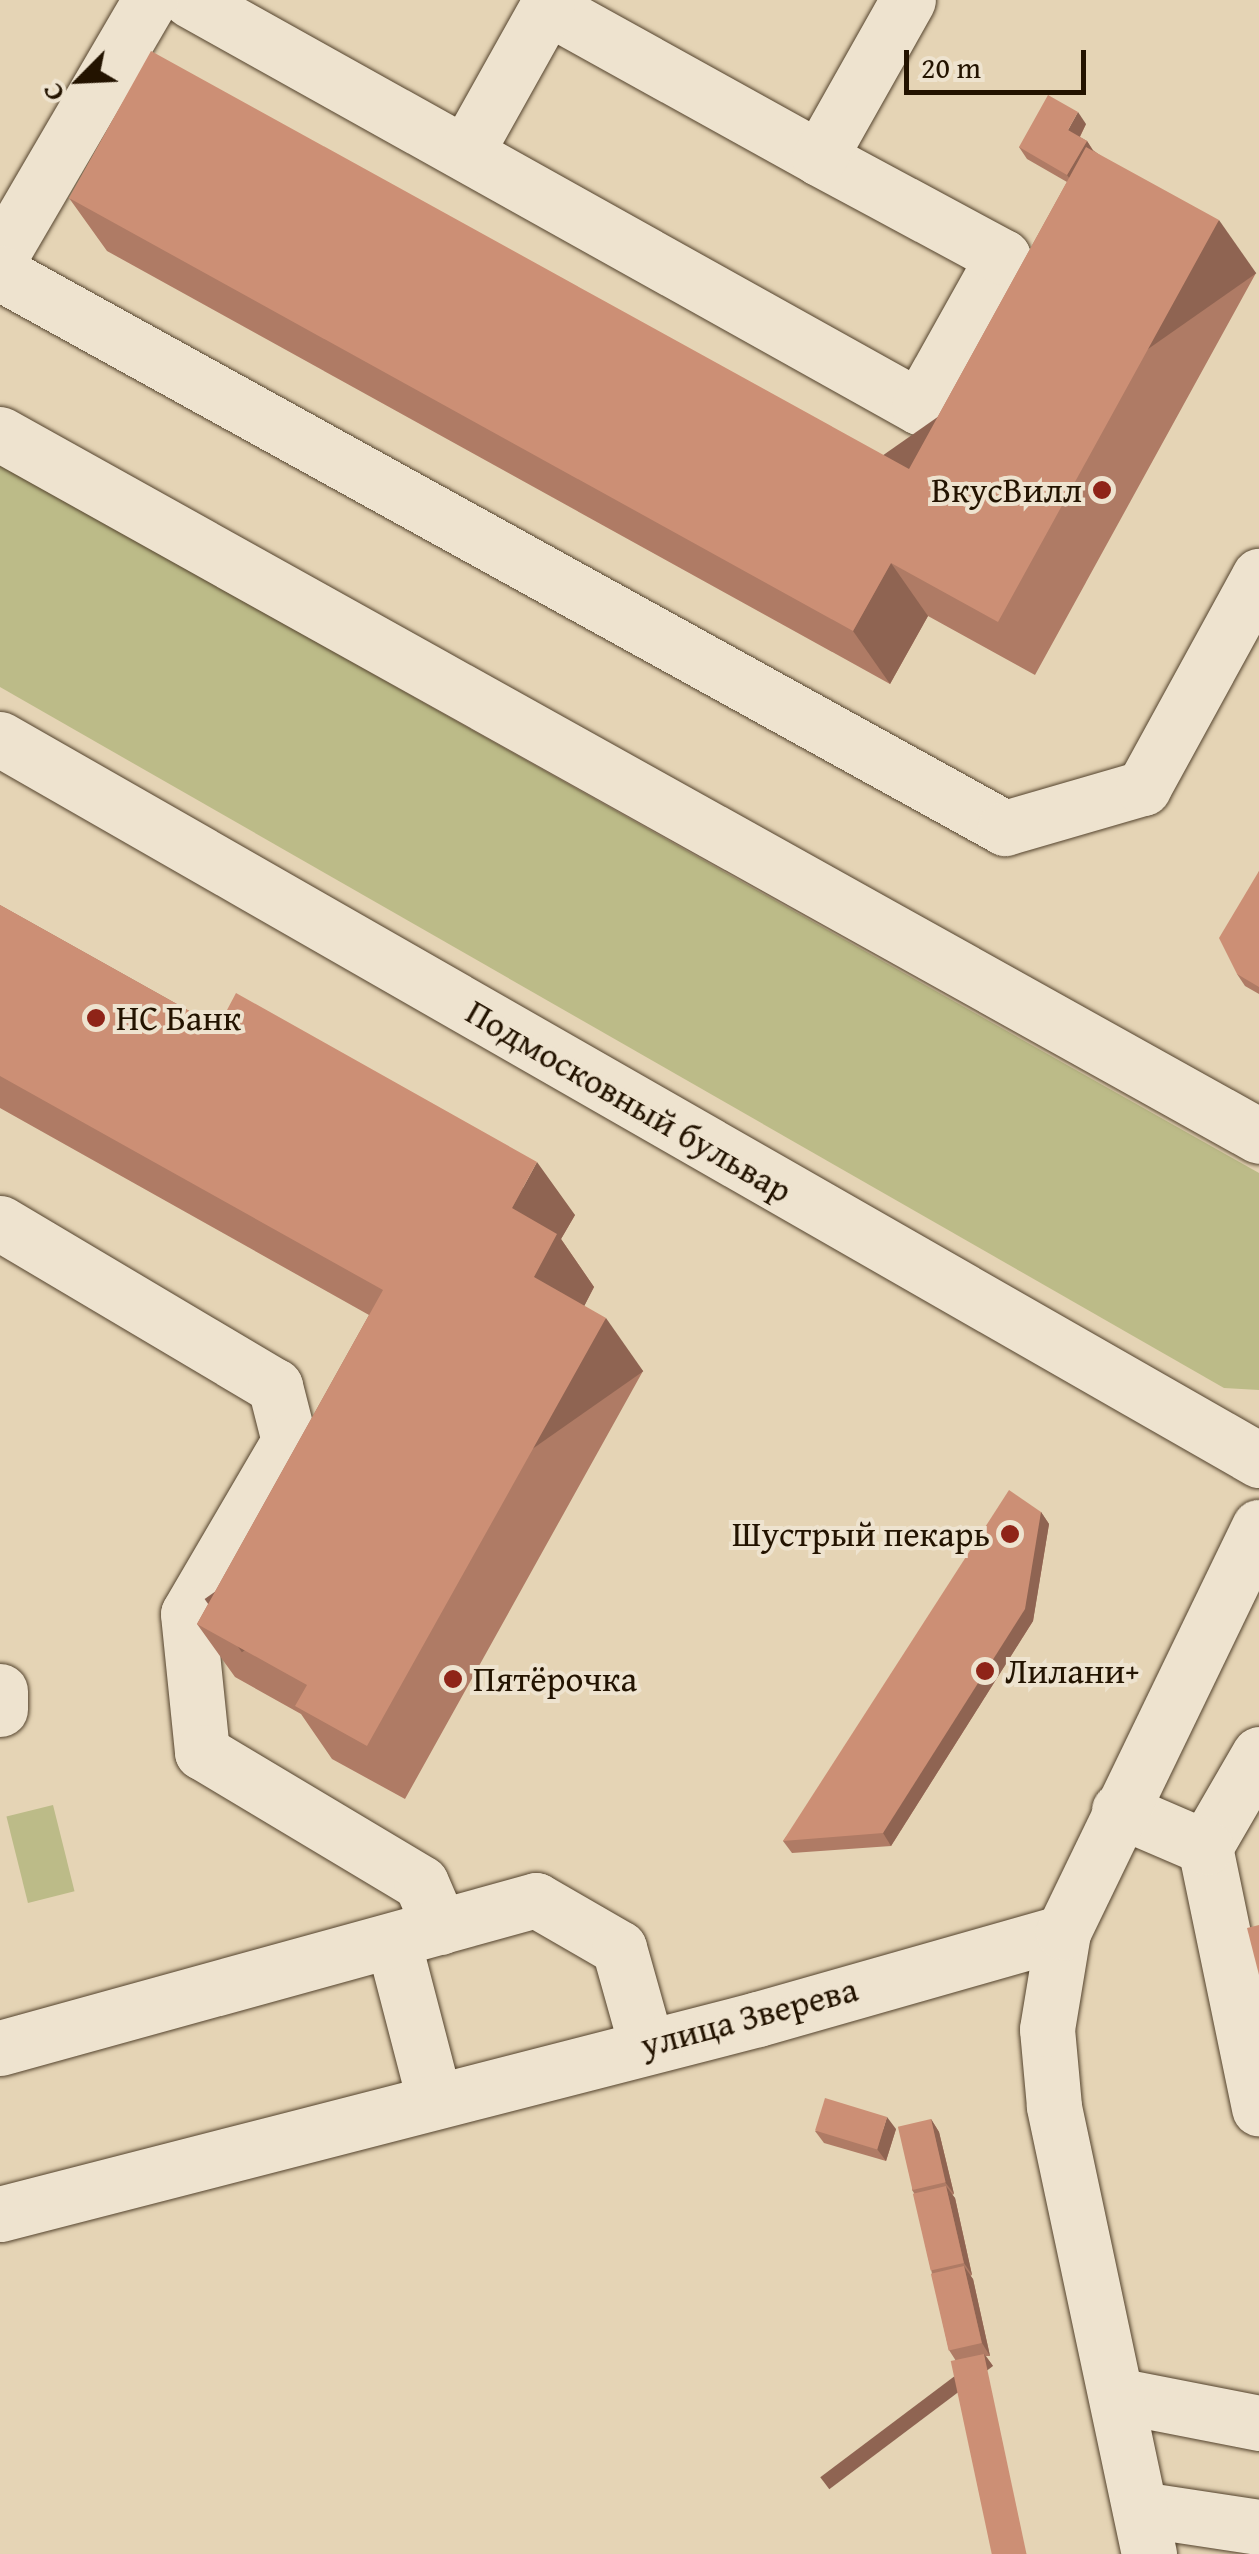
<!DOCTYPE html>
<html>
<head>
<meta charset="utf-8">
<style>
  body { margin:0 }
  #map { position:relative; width:1259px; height:2554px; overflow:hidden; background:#e5d4b5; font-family:"Gentium Book Plus",serif }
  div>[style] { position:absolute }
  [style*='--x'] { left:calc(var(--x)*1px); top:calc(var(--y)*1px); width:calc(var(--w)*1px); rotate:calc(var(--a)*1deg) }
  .green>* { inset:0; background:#bcbb88; transform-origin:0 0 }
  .roads { filter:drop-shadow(0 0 2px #54432d) drop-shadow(0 0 2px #54432d) }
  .minor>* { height:55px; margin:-27.5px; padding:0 27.5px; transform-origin:27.5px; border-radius:27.5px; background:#eee3cf }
  .wall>* { inset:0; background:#af7b65 }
  .shaded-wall>* { inset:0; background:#8f6452; transform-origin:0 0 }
  .building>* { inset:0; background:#cc8f75; transform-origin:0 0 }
  .dots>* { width:28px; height:28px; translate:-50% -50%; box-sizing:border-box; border:5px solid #eee3cf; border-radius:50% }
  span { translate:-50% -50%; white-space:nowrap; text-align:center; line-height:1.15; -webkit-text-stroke:8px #eee3cf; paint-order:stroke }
  .poi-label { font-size:35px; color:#231300 }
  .right { translate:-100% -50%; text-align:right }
  .left { translate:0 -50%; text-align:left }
  .street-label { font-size:35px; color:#231300 }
  .north { position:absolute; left:30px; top:30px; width:100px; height:100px; -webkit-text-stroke:8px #eee3cf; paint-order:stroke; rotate:246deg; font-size:28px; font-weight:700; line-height:40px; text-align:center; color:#231300 }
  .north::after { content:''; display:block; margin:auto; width:35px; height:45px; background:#231300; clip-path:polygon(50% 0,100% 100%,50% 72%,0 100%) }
  .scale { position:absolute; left:904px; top:50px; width:182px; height:45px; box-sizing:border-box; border:5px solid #231300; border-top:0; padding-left:12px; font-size:30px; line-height:35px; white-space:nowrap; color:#231300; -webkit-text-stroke:8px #eee3cf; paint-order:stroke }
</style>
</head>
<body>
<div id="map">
  <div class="green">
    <div style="clip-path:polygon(0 464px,1259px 1173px,1259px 1390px,1224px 1388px,0 687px)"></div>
    <div style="left:53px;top:1805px;width:89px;height:48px;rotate:76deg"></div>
  </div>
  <div class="roads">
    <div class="minor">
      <div style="--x:190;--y:0;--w:835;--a:29.17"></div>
      <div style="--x:919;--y:407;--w:172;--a:-60.8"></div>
      <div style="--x:1003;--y:257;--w:209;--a:-151.7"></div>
      <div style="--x:551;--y:0;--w:8;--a:120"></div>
      <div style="--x:547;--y:7;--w:311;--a:29"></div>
      <div style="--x:819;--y:158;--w:181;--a:-60.6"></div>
      <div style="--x:466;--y:152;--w:166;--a:-60.8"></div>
      <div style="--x:0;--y:257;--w:298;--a:-59.7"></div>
      <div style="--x:0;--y:273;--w:1148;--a:28.91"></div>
      <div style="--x:1005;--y:828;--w:144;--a:-16.2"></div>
      <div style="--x:1143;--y:788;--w:242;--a:-61.3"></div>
      <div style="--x:0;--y:434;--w:1441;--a:29.14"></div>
      <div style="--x:0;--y:739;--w:1451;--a:29.8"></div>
      <div style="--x:0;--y:1223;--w:320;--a:30.7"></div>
      <div style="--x:275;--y:1386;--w:57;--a:75.7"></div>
      <div style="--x:289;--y:1441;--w:200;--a:120.3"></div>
      <div style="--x:188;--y:1614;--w:139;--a:84.2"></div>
      <div style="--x:202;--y:1752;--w:255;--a:30.9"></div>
      <div style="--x:421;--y:1883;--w:48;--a:66.6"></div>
      <div style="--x:0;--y:1691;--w:18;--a:90"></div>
      <div style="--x:1259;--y:1754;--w:108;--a:120.1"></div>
      <div style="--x:1205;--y:1847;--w:267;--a:78.3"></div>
      <div style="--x:1119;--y:1810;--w:94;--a:23.3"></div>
      <div style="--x:393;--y:1941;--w:162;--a:75.4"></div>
      <div style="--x:0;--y:2048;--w:556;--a:-15.44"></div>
      <div style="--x:536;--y:1900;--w:96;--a:30"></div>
      <div style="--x:619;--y:1948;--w:100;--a:74.3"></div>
      <div style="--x:0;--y:2214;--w:783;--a:-14.43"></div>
      <div style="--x:758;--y:2019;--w:317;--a:-15.9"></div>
      <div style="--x:1116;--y:2395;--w:146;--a:11.1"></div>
      <div style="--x:1140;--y:2509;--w:120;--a:8.6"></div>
      <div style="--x:1149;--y:2554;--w:458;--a:-102"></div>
      <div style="--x:1054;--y:2106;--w:77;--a:-95.2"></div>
      <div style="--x:1047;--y:2029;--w:98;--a:-80.6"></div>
      <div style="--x:1063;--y:1932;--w:450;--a:-64.2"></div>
    </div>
  </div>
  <div class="wall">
    <div style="clip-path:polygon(1086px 124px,1080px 137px,1087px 141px,1093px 150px,1256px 273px,1035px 675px,928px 616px,890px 684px,107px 251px,69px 198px,909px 469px,1067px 182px,1027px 159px,1019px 147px)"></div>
    <div style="clip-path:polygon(1259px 871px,1259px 994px,1245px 986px,1237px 974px)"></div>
    <div style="clip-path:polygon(0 905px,218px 1027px,575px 1215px,561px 1239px,594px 1287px,584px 1306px,643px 1371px,405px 1799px,332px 1759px,301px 1714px,235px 1677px,197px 1624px,369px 1315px,0 1108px)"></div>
    <div style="clip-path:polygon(1041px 1512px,1049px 1524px,1033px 1621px,891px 1846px,792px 1853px,783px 1841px)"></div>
    <div style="clip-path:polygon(931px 2119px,939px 2132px,954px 2194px,952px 2195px,955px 2198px,972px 2275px,970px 2276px,973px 2279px,990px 2356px,986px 2356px,993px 2366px,956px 2361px,949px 2350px,914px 2193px,912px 2190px)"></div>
    <div style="clip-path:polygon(896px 2129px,886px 2161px,824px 2143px,815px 2131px)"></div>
  </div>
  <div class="shaded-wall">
    <div style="clip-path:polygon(1078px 112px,1086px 124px,1077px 142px,1068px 130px)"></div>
    <div style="clip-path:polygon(1087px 141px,1095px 154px,1076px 187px,1067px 175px)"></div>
    <div style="left:1219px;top:220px;width:65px;height:459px;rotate:55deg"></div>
    <div style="clip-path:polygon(891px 563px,928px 616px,890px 684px,853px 631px)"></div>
    <div style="clip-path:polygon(537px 1162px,575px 1215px,561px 1239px,594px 1287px,572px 1330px,534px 1277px,512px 1208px)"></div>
    <div style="left:606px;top:1318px;width:65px;height:490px;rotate:55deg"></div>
    <div style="clip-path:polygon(1041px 1512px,1049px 1524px,1033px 1621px,891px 1846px,883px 1833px)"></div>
    <div style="clip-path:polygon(887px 2117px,896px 2129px,886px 2161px,877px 2149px)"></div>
    <div style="clip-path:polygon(931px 2119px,939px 2132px,954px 2194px,945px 2182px)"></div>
    <div style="clip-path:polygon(946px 2186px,955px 2198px,972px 2275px,964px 2263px)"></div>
    <div style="clip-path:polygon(964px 2266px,973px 2279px,990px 2356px,982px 2343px)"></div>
    <div style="left:984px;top:2354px;width:15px;height:205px;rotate:53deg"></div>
  </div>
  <div class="building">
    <div style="clip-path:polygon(151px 51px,909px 469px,1086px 147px,1219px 220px,998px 622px,891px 563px,853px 631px,69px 198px)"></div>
    <div style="clip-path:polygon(1048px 95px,1078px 112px,1068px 130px,1087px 141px,1067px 175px,1019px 147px)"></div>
    <div style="clip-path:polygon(1259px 871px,1259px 987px,1237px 974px,1219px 938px)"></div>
    <div style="clip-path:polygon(0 905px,218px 1027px,236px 993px,537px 1162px,512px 1208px,557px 1234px,534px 1277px,606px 1318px,367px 1746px,295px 1706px,307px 1685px,197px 1624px,383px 1290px,0 1076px)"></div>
    <div style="clip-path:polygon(1009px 1490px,1041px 1512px,1025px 1609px,883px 1833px,783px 1841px)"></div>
    <div style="clip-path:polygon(1259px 1925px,1259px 1975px,1247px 1928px)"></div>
    <div style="left:825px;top:2098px;width:65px;height:34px;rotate:17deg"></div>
    <div style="left:931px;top:2119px;width:65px;height:34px;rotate:77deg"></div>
    <div style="left:946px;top:2186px;width:79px;height:34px;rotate:77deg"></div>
    <div style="left:964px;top:2266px;width:79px;height:34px;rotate:77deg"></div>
    <div style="left:984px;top:2354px;width:205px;height:34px;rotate:78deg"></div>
  </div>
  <div class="dots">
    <div style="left:1102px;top:490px;background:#8f2418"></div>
    <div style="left:96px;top:1018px;background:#8f2418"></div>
    <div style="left:1010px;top:1534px;background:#8f2418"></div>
    <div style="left:985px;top:1671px;background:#8f2418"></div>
    <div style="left:453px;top:1679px;background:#8f2418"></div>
  </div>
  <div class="poi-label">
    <span class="right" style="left:1082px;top:490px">ВкусВилл</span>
    <span class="left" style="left:116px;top:1018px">НС Банк</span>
    <span class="right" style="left:990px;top:1534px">Шустрый пекарь</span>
    <span class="left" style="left:1005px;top:1671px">Лилани+</span>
    <span class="left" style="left:473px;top:1679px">Пятёрочка</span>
  </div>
  <div class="street-label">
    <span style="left:629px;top:1101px;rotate:30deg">Подмосковный бульвар</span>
    <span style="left:749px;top:2017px;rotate:-15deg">улица Зверева</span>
  </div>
  <div class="north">С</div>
  <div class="scale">20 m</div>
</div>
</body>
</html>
